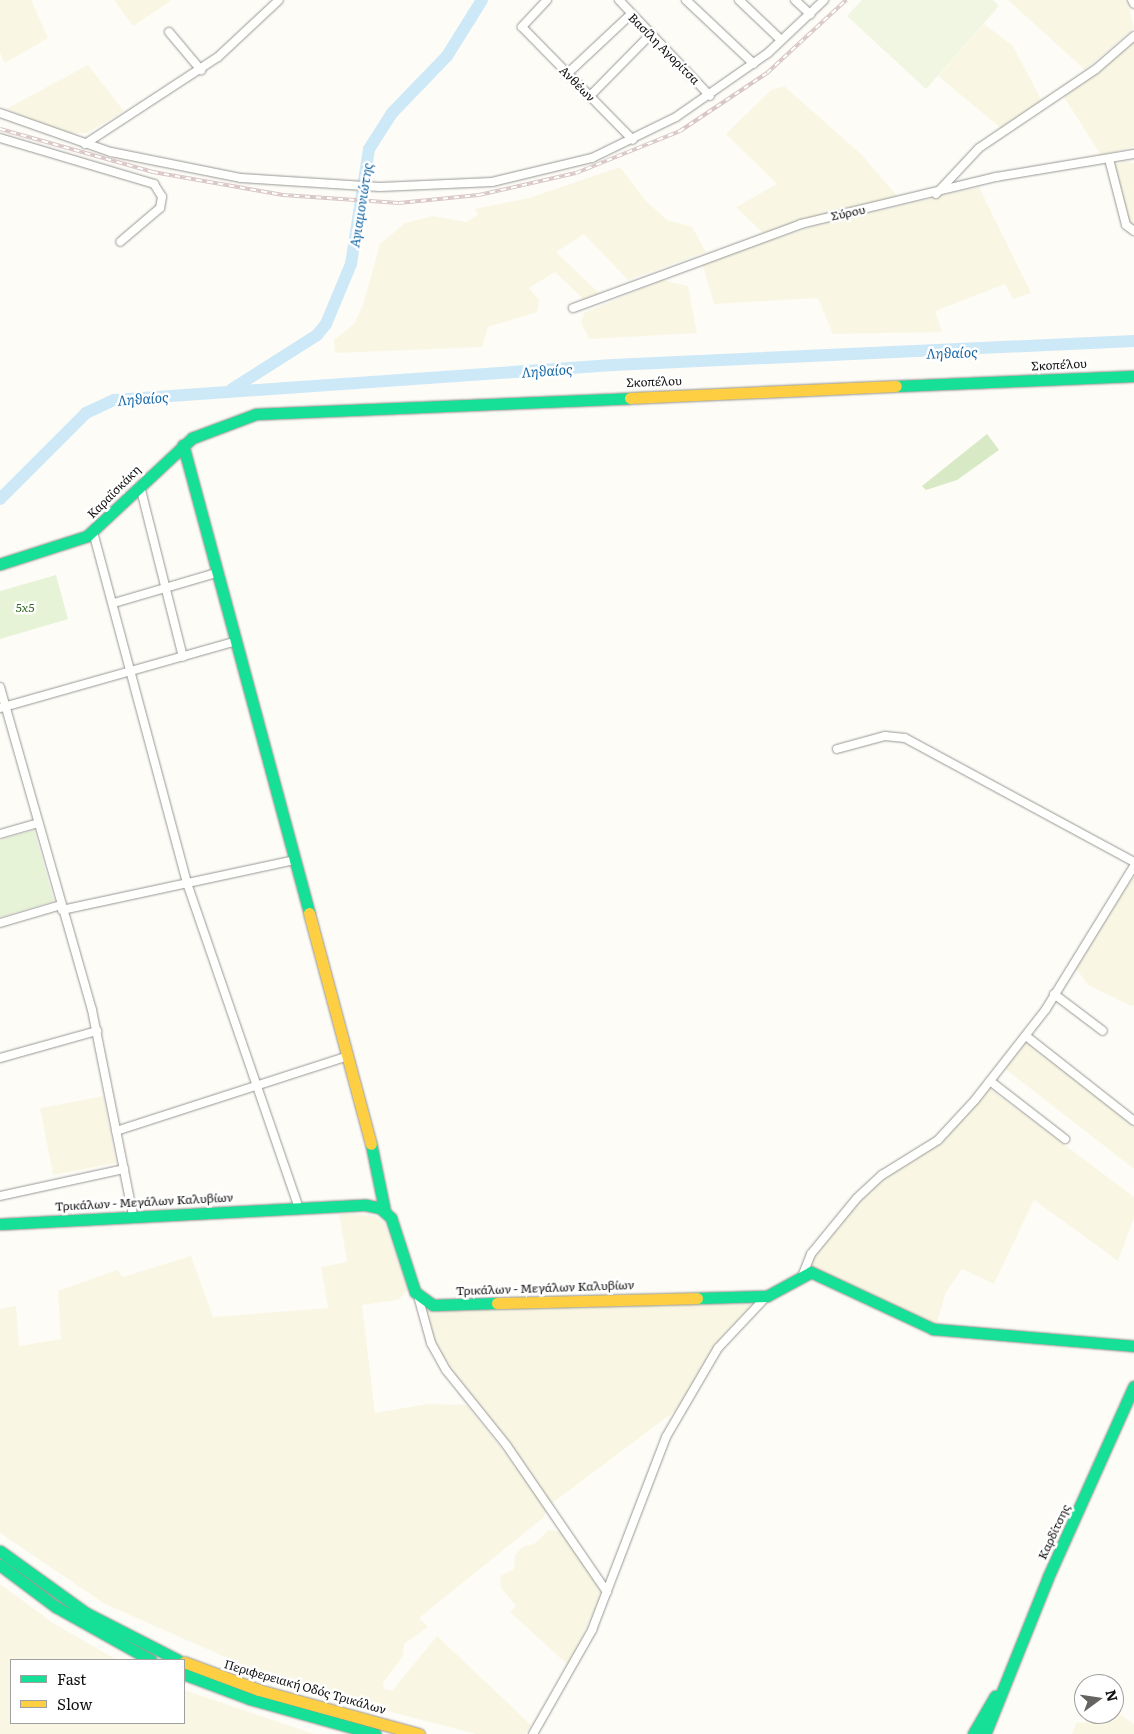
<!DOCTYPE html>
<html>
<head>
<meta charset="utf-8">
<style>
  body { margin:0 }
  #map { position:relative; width:1134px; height:1734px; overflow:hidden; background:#fdfcf7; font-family:Literata,serif }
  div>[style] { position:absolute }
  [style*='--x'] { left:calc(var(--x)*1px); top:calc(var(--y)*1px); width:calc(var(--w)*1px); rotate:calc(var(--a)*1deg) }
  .farmland>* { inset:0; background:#f9f7e4; transform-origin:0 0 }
  .green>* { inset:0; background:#e7f3d7 }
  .forest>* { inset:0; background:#d8eac5 }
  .pitch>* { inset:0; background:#f0f6e1 }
  .river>* { height:12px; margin:-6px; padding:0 6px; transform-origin:6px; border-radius:6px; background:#cde8f7 }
  .roads { filter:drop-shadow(0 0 1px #979795) drop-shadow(0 0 1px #979795) }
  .street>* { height:8px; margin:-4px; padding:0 4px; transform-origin:4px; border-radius:4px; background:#fffffe }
  .fast>* { height:11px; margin:-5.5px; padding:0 5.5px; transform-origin:5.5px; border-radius:5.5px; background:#16e098 }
  .slow>* { height:11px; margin:-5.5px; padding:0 5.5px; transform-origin:5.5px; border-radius:5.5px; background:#ffcf43 }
  .rail>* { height:4px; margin-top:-2px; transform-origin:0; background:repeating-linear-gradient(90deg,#fff 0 5.5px,#d9c6c7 0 11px); box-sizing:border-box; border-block:1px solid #d9c6c7 }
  span { translate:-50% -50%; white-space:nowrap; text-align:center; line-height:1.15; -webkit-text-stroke:5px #fff; paint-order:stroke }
  .street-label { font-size:12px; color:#111 }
  .park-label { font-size:12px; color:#2f6b1f; font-style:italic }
  .water-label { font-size:14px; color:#1768a6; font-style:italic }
  .legend { position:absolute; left:10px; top:1659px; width:175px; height:65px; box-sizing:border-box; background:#fff; border:1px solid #a0a0a0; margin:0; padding:6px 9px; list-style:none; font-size:15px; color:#111 }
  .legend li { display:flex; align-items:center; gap:10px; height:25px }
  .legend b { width:25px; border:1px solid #a0a0a0 }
  .north { position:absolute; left:1074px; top:1674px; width:50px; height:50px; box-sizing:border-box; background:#fff; border:1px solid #a0a0a0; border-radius:50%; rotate:76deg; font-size:14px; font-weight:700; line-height:20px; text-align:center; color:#111 }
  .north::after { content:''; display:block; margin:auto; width:18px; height:22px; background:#646362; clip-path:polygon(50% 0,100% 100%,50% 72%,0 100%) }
</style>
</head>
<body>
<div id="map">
  <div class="farmland">
    <div style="clip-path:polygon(0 0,31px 0,48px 38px,5px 63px,0 53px)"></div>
    <div style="clip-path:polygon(114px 0,172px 0,133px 26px)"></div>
    <div style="clip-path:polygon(1008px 0,1127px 0,1134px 28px,1085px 70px)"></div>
    <div style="clip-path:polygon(984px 24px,1013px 46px,1043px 103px,1002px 129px,938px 76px)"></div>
    <div style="clip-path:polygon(1134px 41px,1134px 147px,1101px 155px,1064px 97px)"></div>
    <div style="clip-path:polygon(88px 65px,124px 111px,87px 133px,66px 133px,6px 109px)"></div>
    <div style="clip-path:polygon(784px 86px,861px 154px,899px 198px,763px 233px,736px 207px,777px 184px,726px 134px,771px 90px)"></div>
    <div style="clip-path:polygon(1125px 161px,1134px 163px,1134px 229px,1130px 228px,1114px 165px)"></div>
    <div style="clip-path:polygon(620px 167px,646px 201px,667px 220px,692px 227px,706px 252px,628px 280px,584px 234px,556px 252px,599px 293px,583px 299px,555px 272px,529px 288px,539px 300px,537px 312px,488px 327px,482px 347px,335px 353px,334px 340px,354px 324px,363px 305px,380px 244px,405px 223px,433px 216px,466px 222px,478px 215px,475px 209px,529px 198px)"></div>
    <div style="clip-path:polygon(979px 187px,1031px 293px,1013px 299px,1005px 284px,935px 311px,942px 332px,833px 334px,818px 298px,714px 304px,702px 263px,815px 226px)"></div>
    <div style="clip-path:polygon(662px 280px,688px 286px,697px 333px,589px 339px,581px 322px,584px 313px)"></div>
    <div style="clip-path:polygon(1134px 876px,1134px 1005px,1132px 1006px,1089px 986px,1074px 966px)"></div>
    <div style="clip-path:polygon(1026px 1040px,1134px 1123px,1134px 1169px,1004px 1068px)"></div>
    <div style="clip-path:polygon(989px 1088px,1134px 1197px,1134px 1218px,1118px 1261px,1034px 1200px,994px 1284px,962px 1269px,946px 1292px,936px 1326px,810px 1267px,813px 1255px,875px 1182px,945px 1138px)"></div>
    <div style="left:103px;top:1096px;width:68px;height:64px;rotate:79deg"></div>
    <div style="clip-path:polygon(339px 1213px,375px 1216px,385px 1223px,408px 1290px,398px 1300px,362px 1305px,375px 1413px,428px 1404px,467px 1405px,548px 1508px,543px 1518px,419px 1618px,428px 1627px,404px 1644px,403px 1656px,383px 1683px,384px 1689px,392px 1691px,437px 1636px,531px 1725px,525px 1734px,476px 1734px,288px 1685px,105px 1604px,0 1533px,0 1309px,16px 1306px,19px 1346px,61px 1339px,58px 1291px,117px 1270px,123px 1277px,191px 1256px,213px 1317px,328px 1308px,321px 1267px,347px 1262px)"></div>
    <div style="clip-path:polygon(688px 1302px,752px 1305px,721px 1338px,679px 1408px,551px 1504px,440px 1357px,423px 1311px)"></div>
    <div style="clip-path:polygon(549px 1530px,562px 1532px,602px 1593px,569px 1666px,510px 1612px,516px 1606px,501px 1588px,500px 1576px,514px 1569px,515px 1556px,522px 1547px,534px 1544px)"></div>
    <div style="clip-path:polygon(0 1584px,53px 1623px,117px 1660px,11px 1660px,11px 1723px,184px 1723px,184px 1690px,314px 1734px,0 1734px)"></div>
    <div style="clip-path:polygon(1114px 1710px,1134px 1724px,1134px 1734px,1072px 1734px,1077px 1722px,1084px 1723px,1095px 1714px,1114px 1714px)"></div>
  </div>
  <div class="green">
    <div style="clip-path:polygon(56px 575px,68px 619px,0 639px,0 591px)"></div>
    <div style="clip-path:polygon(34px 830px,54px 901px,0 917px,0 840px)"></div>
  </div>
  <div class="forest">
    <div style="clip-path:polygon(987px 434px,999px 450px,957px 480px,926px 490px,922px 486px)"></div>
  </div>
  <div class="pitch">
    <div style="clip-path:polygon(862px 0,993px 0,999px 6px,926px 89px,847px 16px)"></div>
  </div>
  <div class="river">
    <div style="--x:232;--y:389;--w:101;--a:-32.4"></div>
    <div style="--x:317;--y:335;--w:14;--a:-51"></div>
    <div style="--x:326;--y:324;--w:65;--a:-67.4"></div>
    <div style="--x:351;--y:264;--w:116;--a:-81.1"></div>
    <div style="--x:369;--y:149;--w:43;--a:-57.4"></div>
    <div style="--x:392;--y:113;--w:79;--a:-46"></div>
    <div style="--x:447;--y:56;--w:66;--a:-58"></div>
    <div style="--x:0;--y:499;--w:122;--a:-45"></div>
    <div style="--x:86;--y:413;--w:31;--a:-25"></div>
    <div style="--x:114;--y:400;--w:500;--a:-4.01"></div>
    <div style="--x:613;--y:365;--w:522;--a:-2.64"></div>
  </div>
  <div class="roads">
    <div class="street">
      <div style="--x:547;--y:0;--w:37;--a:133"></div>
      <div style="--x:522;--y:27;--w:158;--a:45.5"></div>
      <div style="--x:619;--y:0;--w:132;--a:46.5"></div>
      <div style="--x:686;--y:0;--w:93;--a:43.3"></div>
      <div style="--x:739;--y:0;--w:58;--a:43.6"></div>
      <div style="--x:795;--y:0;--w:21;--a:43"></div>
      <div style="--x:1132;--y:0;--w:4;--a:63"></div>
      <div style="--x:169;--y:32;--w:50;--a:49.9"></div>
      <div style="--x:567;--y:74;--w:86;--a:-43.1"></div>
      <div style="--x:589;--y:97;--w:87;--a:-45.5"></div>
      <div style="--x:0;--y:113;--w:118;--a:19.4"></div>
      <div style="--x:111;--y:152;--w:133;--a:11.3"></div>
      <div style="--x:241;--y:178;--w:139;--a:3.7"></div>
      <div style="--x:380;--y:187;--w:112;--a:-2.6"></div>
      <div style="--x:492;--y:182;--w:103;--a:-13.5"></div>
      <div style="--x:592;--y:158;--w:93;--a:-26"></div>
      <div style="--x:676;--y:117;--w:112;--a:-34.8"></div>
      <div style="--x:768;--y:53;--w:77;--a:-43.4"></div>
      <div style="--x:0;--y:138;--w:161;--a:16.6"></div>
      <div style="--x:154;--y:184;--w:15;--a:58"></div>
      <div style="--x:162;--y:197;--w:11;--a:100"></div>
      <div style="--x:160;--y:208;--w:52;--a:139.6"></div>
      <div style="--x:85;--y:144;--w:159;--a:-33.2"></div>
      <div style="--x:218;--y:57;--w:83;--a:-43.1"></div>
      <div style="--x:1109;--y:159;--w:68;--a:75.6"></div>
      <div style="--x:1126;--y:225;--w:10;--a:37"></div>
      <div style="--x:936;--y:194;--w:63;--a:-46.9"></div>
      <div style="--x:979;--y:148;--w:141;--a:-34"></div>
      <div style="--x:1096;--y:69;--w:50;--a:-41"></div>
      <div style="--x:573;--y:308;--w:243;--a:-20.2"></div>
      <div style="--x:801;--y:224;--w:201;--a:-13.6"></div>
      <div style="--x:996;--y:177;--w:140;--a:-9.5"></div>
      <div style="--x:140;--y:486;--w:176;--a:75.9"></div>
      <div style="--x:93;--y:532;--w:363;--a:75"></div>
      <div style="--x:187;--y:883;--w:344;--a:71"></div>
      <div style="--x:114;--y:603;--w:106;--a:-16.4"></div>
      <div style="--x:0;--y:687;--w:336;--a:74.1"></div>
      <div style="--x:92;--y:1010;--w:210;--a:78.7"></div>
      <div style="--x:0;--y:708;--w:243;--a:-15.8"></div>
      <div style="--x:837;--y:749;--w:50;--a:-15.2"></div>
      <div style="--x:885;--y:736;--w:20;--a:6"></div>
      <div style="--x:905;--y:738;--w:260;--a:28.4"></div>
      <div style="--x:0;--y:834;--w:40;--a:-16"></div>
      <div style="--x:62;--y:910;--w:234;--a:-12.1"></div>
      <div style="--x:0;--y:923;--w:64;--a:-16.4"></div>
      <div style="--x:1054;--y:994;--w:61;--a:37.1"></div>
      <div style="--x:1026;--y:1036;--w:137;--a:38.2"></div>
      <div style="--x:0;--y:1058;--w:101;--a:-15.6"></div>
      <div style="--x:990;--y:1081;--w:95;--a:37.7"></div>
      <div style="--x:116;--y:1131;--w:241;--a:-17.9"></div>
      <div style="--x:0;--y:1196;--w:127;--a:-12.3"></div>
      <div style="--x:803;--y:1274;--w:22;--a:-68"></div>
      <div style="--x:811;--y:1254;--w:72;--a:-50.6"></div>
      <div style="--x:857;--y:1198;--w:34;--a:-43"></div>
      <div style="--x:882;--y:1175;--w:66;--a:-32"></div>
      <div style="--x:938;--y:1140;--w:54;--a:-47.2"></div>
      <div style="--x:975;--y:1100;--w:115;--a:-52"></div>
      <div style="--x:1046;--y:1009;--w:168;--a:-58.4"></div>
      <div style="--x:418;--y:1296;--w:49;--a:74.5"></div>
      <div style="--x:431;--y:1343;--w:31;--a:61"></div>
      <div style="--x:446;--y:1370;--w:97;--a:51.2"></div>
      <div style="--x:507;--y:1446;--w:177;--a:55.6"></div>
      <div style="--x:533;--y:1734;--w:120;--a:-60.4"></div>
      <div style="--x:592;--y:1630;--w:207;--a:-69"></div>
      <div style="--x:666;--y:1437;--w:103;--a:-59.7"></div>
      <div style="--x:718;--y:1348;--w:71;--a:-46.7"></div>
    </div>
    <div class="fast">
      <div style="--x:896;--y:386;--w:238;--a:-2.4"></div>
      <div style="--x:183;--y:445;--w:485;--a:74.9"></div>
      <div style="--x:0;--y:564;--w:91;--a:-17.8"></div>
      <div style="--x:87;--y:536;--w:144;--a:-43"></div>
      <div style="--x:192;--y:438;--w:68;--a:-20.6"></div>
      <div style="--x:256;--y:414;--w:374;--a:-2.4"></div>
      <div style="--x:371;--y:1144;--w:69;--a:78.4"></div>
      <div style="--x:0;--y:1224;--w:366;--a:-3"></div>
      <div style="--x:366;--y:1205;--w:14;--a:12"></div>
      <div style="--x:380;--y:1208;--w:15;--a:42"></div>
      <div style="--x:391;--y:1218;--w:78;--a:72"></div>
      <div style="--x:415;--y:1292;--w:22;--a:36"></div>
      <div style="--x:433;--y:1305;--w:64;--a:-1.8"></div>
      <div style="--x:697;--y:1298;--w:70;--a:-1.6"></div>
      <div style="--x:767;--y:1296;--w:50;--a:-28.6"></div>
      <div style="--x:811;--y:1272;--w:135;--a:25"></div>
      <div style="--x:933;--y:1329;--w:202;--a:4.8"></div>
      <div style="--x:0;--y:1551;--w:106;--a:35.8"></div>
      <div style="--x:86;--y:1613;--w:103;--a:27.1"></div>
      <div style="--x:0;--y:1565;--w:70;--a:36.9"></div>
      <div style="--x:56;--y:1607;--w:109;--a:29.2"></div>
      <div style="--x:184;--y:1674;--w:71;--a:20.7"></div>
      <div style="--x:250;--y:1699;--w:130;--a:15.6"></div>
      <div style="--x:973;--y:1734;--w:44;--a:-59.9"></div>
      <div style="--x:985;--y:1734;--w:169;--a:-68.1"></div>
      <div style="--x:1048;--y:1577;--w:209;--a:-65.8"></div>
    </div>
    <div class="slow">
      <div style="--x:630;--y:398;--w:266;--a:-2.6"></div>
      <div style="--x:309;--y:913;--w:239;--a:75"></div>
      <div style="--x:497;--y:1303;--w:200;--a:-1.4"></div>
      <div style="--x:184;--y:1662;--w:80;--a:20.5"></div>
      <div style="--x:259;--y:1690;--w:166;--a:15.4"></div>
    </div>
  </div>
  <div class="rail">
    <div style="--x:0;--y:129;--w:159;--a:15.7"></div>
    <div style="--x:153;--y:172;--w:132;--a:10"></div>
    <div style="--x:283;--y:195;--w:116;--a:3.9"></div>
    <div style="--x:399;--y:203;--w:80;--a:-5.7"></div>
    <div style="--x:479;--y:195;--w:99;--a:-12.8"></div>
    <div style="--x:576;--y:173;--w:112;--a:-22"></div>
    <div style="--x:680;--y:131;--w:105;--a:-33.7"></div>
    <div style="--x:767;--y:73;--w:108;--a:-42.7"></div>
  </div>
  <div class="street-label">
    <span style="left:664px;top:49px;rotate:45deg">Βασίλη Αγορίτσα</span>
    <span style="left:577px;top:84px;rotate:45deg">Ανθέων</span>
    <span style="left:848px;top:213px;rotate:-12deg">Σύρου</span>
    <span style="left:1059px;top:365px;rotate:-3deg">Σκοπέλου</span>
    <span style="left:654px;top:382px;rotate:-2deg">Σκοπέλου</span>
    <span style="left:114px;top:492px;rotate:-45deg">Καραϊσκάκη</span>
    <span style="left:144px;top:1202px;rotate:-3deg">Τρικάλων - Μεγάλων Καλυβίων</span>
    <span style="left:545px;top:1288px;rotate:-2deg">Τρικάλων - Μεγάλων Καλυβίων</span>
    <span style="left:1054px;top:1532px;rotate:-65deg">Καρδίτσης</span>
    <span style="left:305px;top:1687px;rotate:16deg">Περιφερειακή Οδός Τρικάλων</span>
  </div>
  <div class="park-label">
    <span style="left:25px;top:608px">5x5</span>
  </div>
  <div class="water-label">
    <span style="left:360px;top:205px;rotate:-81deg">Αγιαμονιώτης</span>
    <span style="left:952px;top:352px;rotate:-2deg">Ληθαίος</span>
    <span style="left:547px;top:370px;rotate:-4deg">Ληθαίος</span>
    <span style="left:143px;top:398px;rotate:-4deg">Ληθαίος</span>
  </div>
  <ul class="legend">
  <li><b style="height:6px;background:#16e098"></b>Fast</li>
  <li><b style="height:6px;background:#ffcf43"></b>Slow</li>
  </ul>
  <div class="north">N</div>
</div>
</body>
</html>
